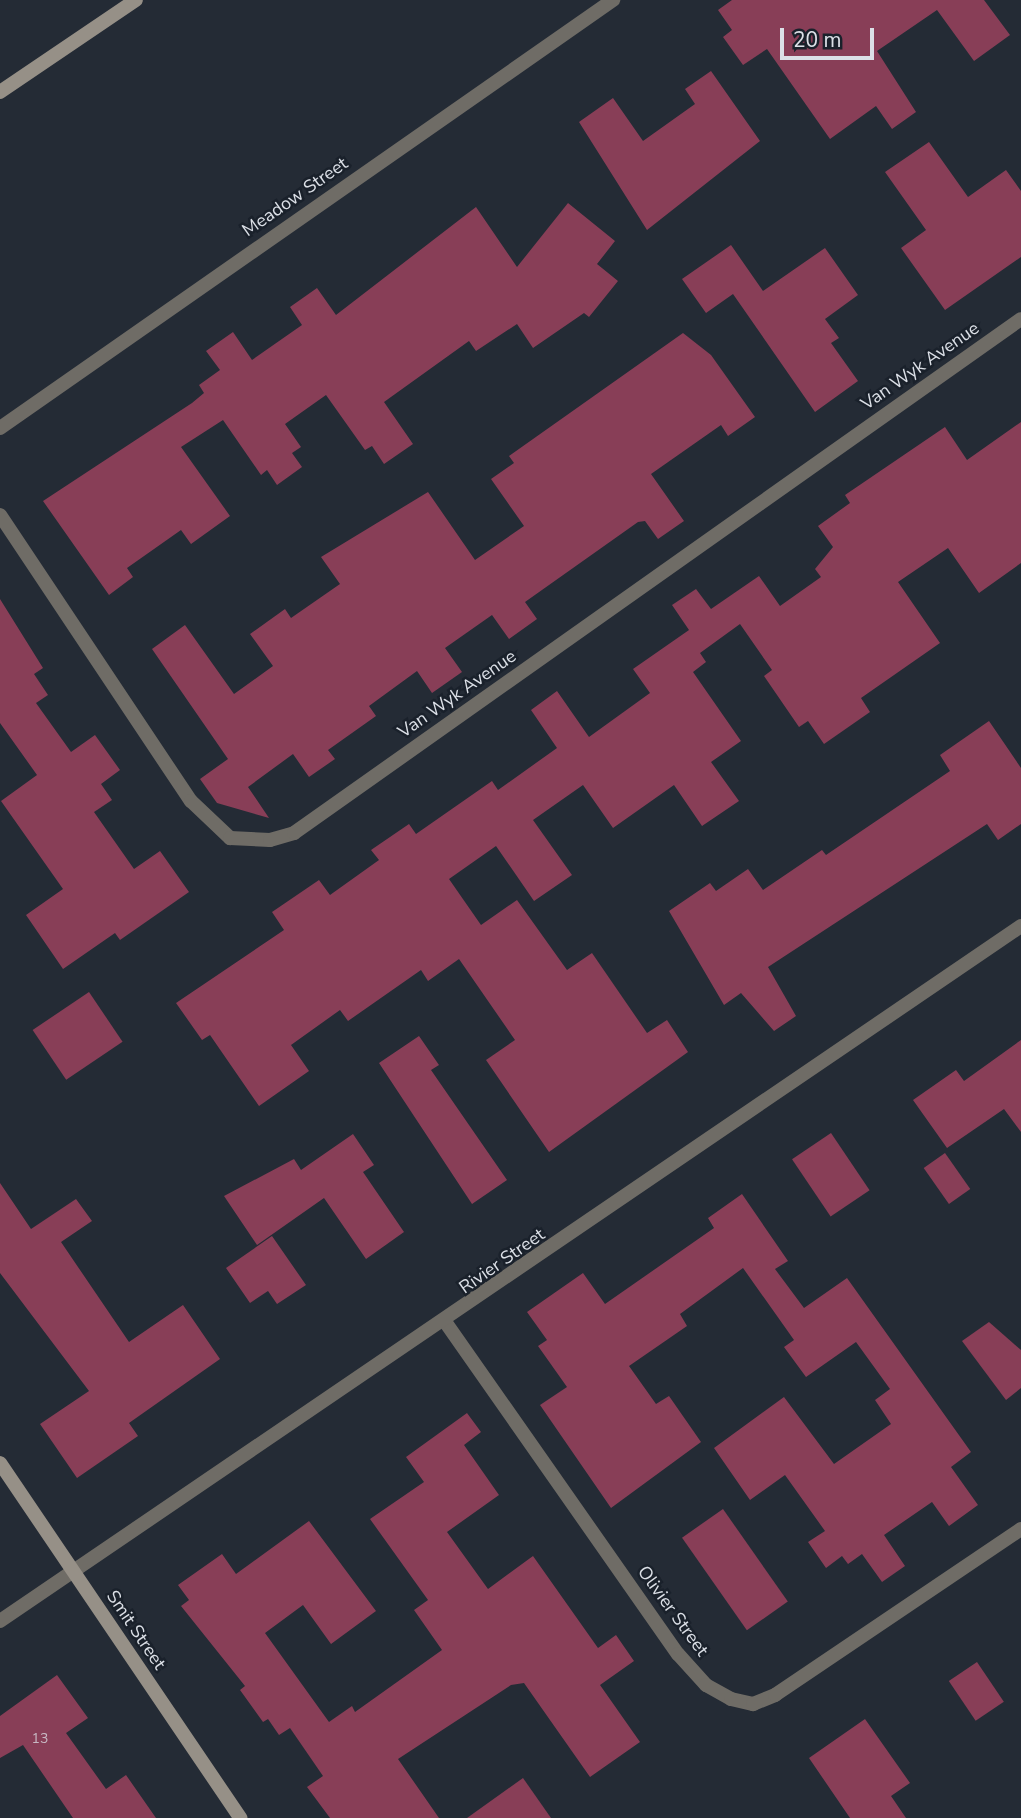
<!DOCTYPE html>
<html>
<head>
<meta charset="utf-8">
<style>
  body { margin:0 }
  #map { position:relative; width:1021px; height:1818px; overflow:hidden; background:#242b35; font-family:"Nunito Sans",sans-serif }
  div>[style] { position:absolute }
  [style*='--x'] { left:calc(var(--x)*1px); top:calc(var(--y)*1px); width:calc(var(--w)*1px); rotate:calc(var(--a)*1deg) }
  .building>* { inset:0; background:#883e57; transform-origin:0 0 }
  .street>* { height:14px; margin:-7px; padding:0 7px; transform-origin:7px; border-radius:7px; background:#6f6c66 }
  .secondary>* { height:14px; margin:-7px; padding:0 7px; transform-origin:7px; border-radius:7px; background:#969087 }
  span { translate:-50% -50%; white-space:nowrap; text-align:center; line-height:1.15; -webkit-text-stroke:5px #1a212b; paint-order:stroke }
  .number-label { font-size:14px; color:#c7b8c3 }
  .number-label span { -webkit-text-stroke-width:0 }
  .street-label { font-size:18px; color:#dce0e7 }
  .scale { position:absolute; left:780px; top:28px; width:94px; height:32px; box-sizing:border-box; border:4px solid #dce0e7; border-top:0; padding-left:9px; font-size:21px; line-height:24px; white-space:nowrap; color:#dce0e7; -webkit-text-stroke:5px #1a212b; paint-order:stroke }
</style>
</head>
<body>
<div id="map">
  <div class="building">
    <div style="clip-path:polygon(732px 0,984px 0,1010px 35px,974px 61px,937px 10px,877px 51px,916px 112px,892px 129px,876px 106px,830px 139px,767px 49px,743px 65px,723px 37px,732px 30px,718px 10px)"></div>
    <div style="clip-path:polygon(711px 71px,760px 141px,647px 230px,579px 122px,613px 98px,643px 141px,695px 104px,685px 89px)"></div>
    <div style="clip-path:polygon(929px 142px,968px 197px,1006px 170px,1021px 191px,1021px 257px,945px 310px,901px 248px,926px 230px,885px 172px)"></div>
    <div style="clip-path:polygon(568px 203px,615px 241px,597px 264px,618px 281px,589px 317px,584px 313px,533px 348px,517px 324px,476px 351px,469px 341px,384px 402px,413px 444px,384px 464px,372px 446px,365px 450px,326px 395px,285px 424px,301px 447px,292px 453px,302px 467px,277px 485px,267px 470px,261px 475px,223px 420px,181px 447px,230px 516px,191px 544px,181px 530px,127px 568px,133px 577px,109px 595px,43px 501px,192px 403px,204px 393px,199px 385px,220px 370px,206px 351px,233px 332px,252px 360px,302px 325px,290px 307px,317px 288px,336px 315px,476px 207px,517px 267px)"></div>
    <div style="clip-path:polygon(731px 245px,763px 291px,825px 248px,858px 295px,825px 319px,839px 338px,831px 343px,858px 381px,815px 412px,733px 294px,706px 313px,682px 279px)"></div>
    <div style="clip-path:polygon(683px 333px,711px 355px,755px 417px,728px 436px,721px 425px,651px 474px,684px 521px,658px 539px,645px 521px,638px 522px,525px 602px,537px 619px,509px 639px,492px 615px,445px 648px,462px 672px,432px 693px,417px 671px,369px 706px,376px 716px,328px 750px,335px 759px,309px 777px,293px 754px,248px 787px,269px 818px,217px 803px,200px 779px,228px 759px,152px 649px,185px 625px,234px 694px,273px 666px,250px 634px,285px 609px,291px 618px,340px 584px,321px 557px,428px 492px,475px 560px,524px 526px,491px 479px,514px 463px,509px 456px)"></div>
    <div style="clip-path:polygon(1021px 422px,1021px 563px,979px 593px,948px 548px,898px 582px,940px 643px,861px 698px,870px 712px,824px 744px,808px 721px,799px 727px,764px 676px,772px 670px,740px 624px,700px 653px,706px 662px,693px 672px,741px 741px,711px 762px,739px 801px,702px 826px,674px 785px,613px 828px,583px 785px,533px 820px,572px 875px,534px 901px,496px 846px,449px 879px,481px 925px,517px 900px,567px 970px,592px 953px,647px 1033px,667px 1020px,688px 1052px,549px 1152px,486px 1060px,515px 1040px,459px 959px,428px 981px,421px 970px,348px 1021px,340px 1010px,291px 1045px,309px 1071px,259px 1106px,210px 1035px,202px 1040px,176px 1003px,284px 930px,272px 912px,319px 880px,330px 895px,379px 860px,371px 850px,409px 824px,416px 834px,492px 781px,498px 790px,557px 748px,531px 710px,557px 691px,589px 737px,650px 693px,633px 669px,689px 630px,672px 605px,696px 589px,711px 609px,759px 576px,780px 606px,821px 577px,815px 569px,833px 547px,818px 526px,850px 503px,845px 495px,945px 427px,967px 460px)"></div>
    <div style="clip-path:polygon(0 599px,43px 668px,34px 674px,48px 695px,36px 703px,71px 752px,95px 735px,120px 770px,101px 784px,112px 800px,94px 812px,134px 869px,160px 851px,189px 892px,120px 940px,115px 933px,63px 969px,26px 915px,63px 889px,1px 801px,37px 775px,0 723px)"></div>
    <div style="clip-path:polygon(989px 721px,1021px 768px,1021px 824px,998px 840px,987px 824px,768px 967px,796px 1016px,774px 1031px,741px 993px,724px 1005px,669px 911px,710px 883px,716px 891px,748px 869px,763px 890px,822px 850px,826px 855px,950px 771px,940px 755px)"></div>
    <div style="left:89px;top:992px;width:60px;height:68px;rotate:56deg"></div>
    <div style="clip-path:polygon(419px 1036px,439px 1065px,431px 1070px,507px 1180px,472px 1204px,379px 1063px)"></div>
    <div style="clip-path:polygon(1021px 1040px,1021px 1132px,1004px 1109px,947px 1148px,913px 1100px,956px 1070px,964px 1081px)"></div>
    <div style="left:831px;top:1133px;width:69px;height:47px;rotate:56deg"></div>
    <div style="clip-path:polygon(353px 1134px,374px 1165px,363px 1172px,404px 1232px,366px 1259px,324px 1198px,257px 1245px,224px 1196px,294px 1159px,301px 1170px)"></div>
    <div style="left:945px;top:1153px;width:44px;height:26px;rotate:55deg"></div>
    <div style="clip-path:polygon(0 1183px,31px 1229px,76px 1199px,92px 1221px,61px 1242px,129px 1342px,183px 1305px,220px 1359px,129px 1423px,138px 1436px,77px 1478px,40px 1424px,89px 1391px,0 1273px)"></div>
    <div style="clip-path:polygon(742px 1194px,788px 1261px,775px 1269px,804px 1308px,847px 1278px,971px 1452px,951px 1467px,978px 1505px,949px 1526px,932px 1502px,884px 1535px,905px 1566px,882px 1582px,862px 1554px,848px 1564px,842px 1556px,826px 1568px,808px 1542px,825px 1531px,785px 1475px,750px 1500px,714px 1448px,784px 1397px,834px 1464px,891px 1424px,875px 1400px,890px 1389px,856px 1342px,806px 1377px,784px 1347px,794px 1340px,743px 1268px,680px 1314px,687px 1326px,629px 1366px,656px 1404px,669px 1396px,701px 1442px,611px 1508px,540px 1405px,567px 1387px,538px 1346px,547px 1340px,527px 1312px,583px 1273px,605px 1304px,714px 1228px,708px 1218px)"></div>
    <div style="clip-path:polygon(272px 1236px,306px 1285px,277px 1304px,268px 1291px,250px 1303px,226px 1268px)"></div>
    <div style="clip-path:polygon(989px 1322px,1021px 1350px,1021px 1388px,1006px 1400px,962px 1341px)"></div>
    <div style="clip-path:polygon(467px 1413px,481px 1432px,464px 1445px,499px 1495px,447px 1532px,488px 1589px,533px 1556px,598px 1648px,616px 1635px,634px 1661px,600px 1685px,640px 1742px,590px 1777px,524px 1683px,511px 1685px,398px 1759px,439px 1818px,330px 1818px,307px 1787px,323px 1776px,290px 1728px,279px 1735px,268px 1719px,263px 1722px,240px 1690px,245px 1686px,181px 1606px,189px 1600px,178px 1585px,222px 1554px,236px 1574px,309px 1521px,376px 1611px,331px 1644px,303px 1605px,265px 1633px,329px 1722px,352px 1706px,355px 1712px,442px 1650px,414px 1610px,428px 1600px,370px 1519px,424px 1482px,406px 1457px)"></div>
    <div style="left:723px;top:1509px;width:113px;height:50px;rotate:55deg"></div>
    <div style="left:977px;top:1662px;width:48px;height:34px;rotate:56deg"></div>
    <div style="clip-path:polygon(57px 1675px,88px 1718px,66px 1733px,106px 1789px,126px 1775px,156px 1818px,73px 1818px,23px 1745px,0 1758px,0 1716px)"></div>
    <div style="clip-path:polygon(865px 1719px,910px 1783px,891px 1796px,906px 1818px,850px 1818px,809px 1758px)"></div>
    <div style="clip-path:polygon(523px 1778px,551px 1818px,467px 1818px)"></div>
  </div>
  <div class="street">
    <div style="--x:0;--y:428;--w:748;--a:-34.92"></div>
    <div style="--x:0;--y:515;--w:344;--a:56.3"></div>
    <div style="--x:191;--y:801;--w:54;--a:43.5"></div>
    <div style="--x:230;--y:838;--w:40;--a:2.9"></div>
    <div style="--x:270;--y:840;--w:25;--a:-16"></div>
    <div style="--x:294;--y:833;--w:890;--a:-35.26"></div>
    <div style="--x:446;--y:1323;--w:404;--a:55"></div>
    <div style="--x:678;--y:1654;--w:42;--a:47.9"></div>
    <div style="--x:706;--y:1685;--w:29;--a:29"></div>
    <div style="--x:731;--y:1699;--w:23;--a:13"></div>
    <div style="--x:753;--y:1704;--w:24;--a:-22"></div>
    <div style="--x:775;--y:1695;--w:297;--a:-34"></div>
    <div style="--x:0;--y:1621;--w:1235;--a:-34.24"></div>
  </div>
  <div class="secondary">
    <div style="--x:0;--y:92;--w:164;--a:-34.1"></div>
    <div style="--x:0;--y:1463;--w:429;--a:55.9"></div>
  </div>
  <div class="number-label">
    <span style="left:40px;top:1739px">13</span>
  </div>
  <div class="street-label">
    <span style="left:295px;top:197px;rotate:-35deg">Meadow Street</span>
    <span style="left:920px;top:366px;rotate:-35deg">Van Wyk Avenue</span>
    <span style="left:457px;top:694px;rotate:-35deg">Van Wyk Avenue</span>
    <span style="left:502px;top:1261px;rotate:-35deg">Rivier Street</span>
    <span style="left:673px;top:1611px;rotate:54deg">Olivier Street</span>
    <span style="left:136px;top:1630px;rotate:56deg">Smit Street</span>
  </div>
  <div class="scale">20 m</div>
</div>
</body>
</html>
